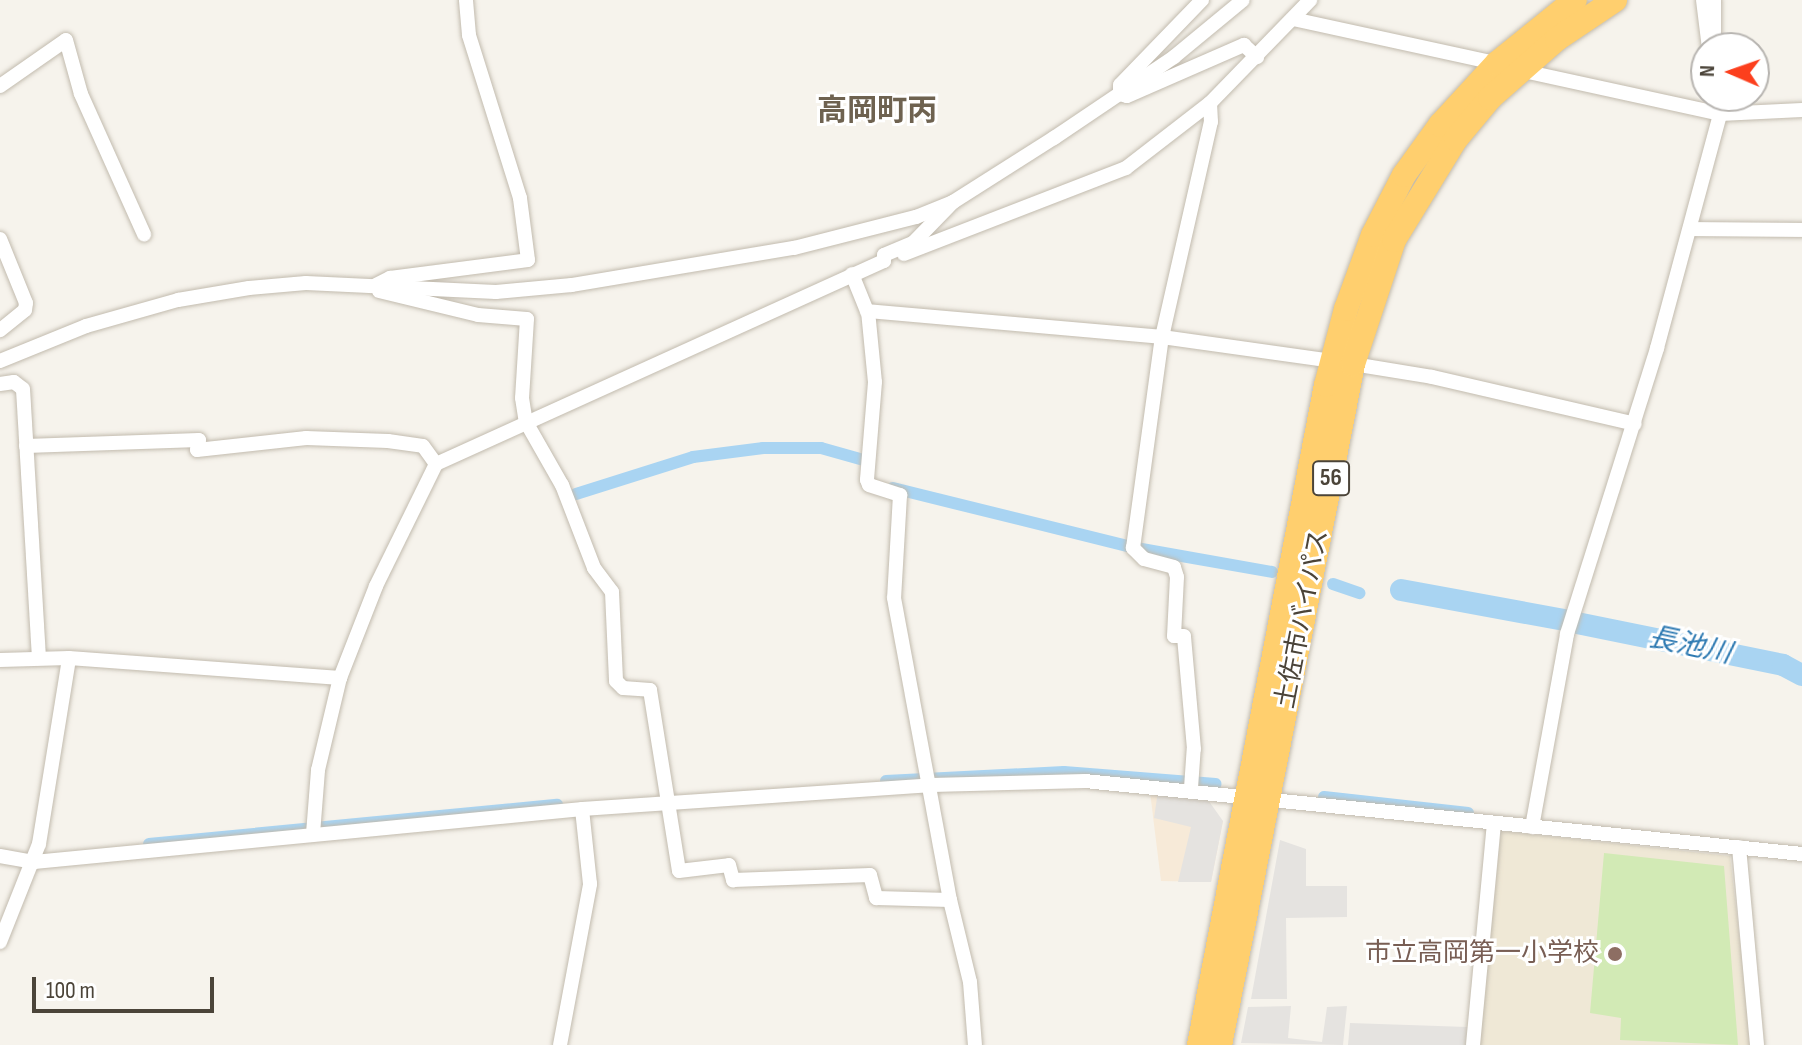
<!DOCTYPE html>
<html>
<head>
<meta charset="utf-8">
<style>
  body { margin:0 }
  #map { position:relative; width:1802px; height:1045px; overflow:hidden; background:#f6f3ec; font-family:"Sofia Sans Condensed","Noto Sans JP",sans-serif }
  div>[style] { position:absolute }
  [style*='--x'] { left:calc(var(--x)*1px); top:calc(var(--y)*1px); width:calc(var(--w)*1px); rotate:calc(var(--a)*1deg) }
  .commercial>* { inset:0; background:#f7ead8 }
  .education>* { inset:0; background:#efe8d6 }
  .green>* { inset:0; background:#d2eab5 }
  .parking>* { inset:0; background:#e5e3e0 }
  .canal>* { height:12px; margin:-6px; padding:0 6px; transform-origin:6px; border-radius:6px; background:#a9d4f2 }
  .river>* { height:22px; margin:-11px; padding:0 11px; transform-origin:11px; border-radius:11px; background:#a9d4f2 }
  .roads { filter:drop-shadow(0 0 2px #c2bbae) drop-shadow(0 0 2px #c2bbae) }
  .street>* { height:14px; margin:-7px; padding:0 7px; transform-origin:7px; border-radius:7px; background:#fff }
  .highway>* { height:24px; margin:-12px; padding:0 12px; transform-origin:12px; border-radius:12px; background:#ffcf6e }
  .dots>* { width:22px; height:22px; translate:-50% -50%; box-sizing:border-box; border:4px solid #fff; border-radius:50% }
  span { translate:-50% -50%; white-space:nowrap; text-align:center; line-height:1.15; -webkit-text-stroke:6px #fff; paint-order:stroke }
  .shield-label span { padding:2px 6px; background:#fff; border:2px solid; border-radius:6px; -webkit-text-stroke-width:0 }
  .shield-label { font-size:24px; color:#4b4439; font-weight:700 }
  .street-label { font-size:26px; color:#4b4439 }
  .education-label { font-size:26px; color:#785e54 }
  .right { translate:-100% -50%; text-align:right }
  .water-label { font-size:28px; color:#2e7ab2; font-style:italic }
  .quarter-label { font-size:30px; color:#6e6250; font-weight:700 }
  .north { position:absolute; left:1690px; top:32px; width:80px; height:80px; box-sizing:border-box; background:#fff; border:2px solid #b7b4b0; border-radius:50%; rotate:272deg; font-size:22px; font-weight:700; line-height:32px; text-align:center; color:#4b4439 }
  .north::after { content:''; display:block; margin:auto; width:28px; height:36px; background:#fc3f1d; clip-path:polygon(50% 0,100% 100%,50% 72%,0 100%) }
  .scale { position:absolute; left:32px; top:977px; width:182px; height:36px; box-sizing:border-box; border:4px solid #4b4439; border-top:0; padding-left:10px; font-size:24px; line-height:28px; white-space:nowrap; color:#4b4439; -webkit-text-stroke:6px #fff; paint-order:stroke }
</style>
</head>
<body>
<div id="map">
  <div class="commercial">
    <div style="clip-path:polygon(1150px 792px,1223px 821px,1211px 882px,1161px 881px)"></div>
  </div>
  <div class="education">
    <div style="clip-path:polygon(1501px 831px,1730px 856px,1752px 1045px,1479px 1045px)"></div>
  </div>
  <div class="green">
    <div style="clip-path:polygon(1604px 853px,1724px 866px,1738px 1045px,1620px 1040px,1621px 1018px,1590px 1013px)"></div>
  </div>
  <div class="parking">
    <div style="clip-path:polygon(1158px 791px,1206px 797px,1223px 821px,1211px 882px,1178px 882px,1191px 827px,1154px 818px)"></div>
    <div style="clip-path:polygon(1280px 840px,1306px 849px,1306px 886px,1347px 886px,1347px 917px,1286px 918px,1287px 999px,1251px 999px)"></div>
    <div style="clip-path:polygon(1291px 1006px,1288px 1038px,1322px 1042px,1327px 1007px,1347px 1006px,1343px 1045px,1241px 1043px,1248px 1007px)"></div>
    <div style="clip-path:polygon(1350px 1023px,1467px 1027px,1466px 1045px,1348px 1045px)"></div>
  </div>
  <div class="canal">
    <div style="--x:893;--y:488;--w:245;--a:13.9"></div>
    <div style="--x:576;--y:494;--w:123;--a:-17.5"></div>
    <div style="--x:693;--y:457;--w:71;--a:-7.3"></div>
    <div style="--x:763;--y:448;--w:58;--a:0"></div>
    <div style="--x:821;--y:448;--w:48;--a:15.8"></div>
    <div style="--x:1136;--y:548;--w:138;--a:10"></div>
    <div style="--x:1333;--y:584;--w:28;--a:19"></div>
    <div style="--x:886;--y:781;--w:178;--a:-2.9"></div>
    <div style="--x:1064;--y:772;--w:152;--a:4.5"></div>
    <div style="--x:1324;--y:797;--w:145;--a:6.3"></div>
    <div style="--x:149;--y:844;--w:410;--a:-5.5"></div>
  </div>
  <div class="river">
    <div style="--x:1401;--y:590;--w:166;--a:10.4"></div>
    <div style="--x:1577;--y:623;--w:210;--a:11.5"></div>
    <div style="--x:1783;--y:665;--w:21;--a:28"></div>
  </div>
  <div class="roads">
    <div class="street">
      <div style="--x:1202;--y:0;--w:118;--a:134"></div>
      <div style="--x:1120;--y:85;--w:9;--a:90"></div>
      <div style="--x:1120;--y:94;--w:7;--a:16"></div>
      <div style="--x:1127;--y:96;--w:128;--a:-23.6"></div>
      <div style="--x:1244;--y:45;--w:18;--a:43"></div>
      <div style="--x:1703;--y:0;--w:48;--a:82.9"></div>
      <div style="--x:1714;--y:0;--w:36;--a:90"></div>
      <div style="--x:1293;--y:19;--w:211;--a:12.3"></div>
      <div style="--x:1519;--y:70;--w:206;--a:12.3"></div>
      <div style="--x:1720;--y:114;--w:82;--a:-2.8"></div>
      <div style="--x:0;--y:86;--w:80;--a:-34.9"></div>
      <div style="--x:66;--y:40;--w:56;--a:74.5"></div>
      <div style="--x:81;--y:94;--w:154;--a:65.8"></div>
      <div style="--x:1691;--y:229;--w:111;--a:0.5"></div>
      <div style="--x:0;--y:239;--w:69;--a:67.9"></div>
      <div style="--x:26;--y:303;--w:7;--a:98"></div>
      <div style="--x:25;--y:310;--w:32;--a:141"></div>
      <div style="--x:904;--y:254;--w:238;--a:-21.2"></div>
      <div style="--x:1126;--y:168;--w:106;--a:-37.7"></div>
      <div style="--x:1210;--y:103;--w:144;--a:-45.8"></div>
      <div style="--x:852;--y:274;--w:40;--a:68"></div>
      <div style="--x:867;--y:311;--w:296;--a:5"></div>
      <div style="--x:1162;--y:337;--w:193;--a:8"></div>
      <div style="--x:1353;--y:364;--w:80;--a:9.3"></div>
      <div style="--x:1432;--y:377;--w:208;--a:13"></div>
      <div style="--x:376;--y:285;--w:16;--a:-27"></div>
      <div style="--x:390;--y:278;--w:139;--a:-7.4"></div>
      <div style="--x:528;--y:260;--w:63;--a:-97.4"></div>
      <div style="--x:520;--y:198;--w:171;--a:-107.4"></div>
      <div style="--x:469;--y:35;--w:35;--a:-95"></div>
      <div style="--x:379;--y:291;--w:102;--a:13.6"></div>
      <div style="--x:478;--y:315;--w:49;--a:4.7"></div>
      <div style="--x:527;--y:319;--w:79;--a:93.6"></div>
      <div style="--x:522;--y:398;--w:24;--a:81"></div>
      <div style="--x:526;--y:422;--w:73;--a:60.3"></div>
      <div style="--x:562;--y:485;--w:89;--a:68.9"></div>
      <div style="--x:594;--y:568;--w:30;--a:53"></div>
      <div style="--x:612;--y:592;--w:89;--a:87.4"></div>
      <div style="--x:616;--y:681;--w:10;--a:45"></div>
      <div style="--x:623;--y:688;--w:27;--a:4"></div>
      <div style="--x:650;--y:690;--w:183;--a:80.9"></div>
      <div style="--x:679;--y:871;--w:50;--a:-6.8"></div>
      <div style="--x:729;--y:865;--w:16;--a:75"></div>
      <div style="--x:733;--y:880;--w:137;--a:-2.1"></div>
      <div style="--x:870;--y:875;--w:24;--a:75"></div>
      <div style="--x:876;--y:898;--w:74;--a:1.5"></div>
      <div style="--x:868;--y:311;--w:71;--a:84.4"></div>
      <div style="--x:875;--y:382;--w:98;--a:94.7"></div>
      <div style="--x:867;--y:480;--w:5;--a:68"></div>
      <div style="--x:869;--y:485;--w:33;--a:18"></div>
      <div style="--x:900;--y:495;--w:103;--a:93.3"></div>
      <div style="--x:894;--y:598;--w:307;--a:79.5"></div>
      <div style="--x:950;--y:900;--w:84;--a:76.3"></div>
      <div style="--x:970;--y:982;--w:63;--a:85.5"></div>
      <div style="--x:0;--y:361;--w:93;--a:-22.1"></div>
      <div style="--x:86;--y:326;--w:96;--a:-15.8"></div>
      <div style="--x:178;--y:300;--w:72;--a:-9.6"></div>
      <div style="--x:249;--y:288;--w:57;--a:-5"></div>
      <div style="--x:306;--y:283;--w:190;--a:2.7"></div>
      <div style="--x:496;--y:292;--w:76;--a:-5.3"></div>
      <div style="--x:572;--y:285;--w:225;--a:-9.5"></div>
      <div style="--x:794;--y:248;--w:126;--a:-14.3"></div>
      <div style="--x:916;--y:217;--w:40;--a:-22"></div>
      <div style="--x:953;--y:202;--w:120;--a:-32.4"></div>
      <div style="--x:1054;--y:138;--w:145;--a:-34"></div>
      <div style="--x:1174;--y:57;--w:89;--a:-39.6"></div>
      <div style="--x:0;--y:384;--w:14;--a:-8"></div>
      <div style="--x:14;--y:382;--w:11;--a:38"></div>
      <div style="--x:23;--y:389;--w:269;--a:86.6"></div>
      <div style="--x:26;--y:446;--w:173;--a:-2"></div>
      <div style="--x:199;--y:440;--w:10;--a:101"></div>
      <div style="--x:197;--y:450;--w:110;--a:-6.3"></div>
      <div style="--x:306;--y:438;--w:82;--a:2.1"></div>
      <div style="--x:388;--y:441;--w:35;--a:8"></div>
      <div style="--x:423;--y:446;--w:22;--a:54"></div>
      <div style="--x:0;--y:660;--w:69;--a:-1.7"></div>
      <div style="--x:69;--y:658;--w:272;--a:4.2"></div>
      <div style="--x:1191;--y:788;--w:39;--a:-86"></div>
      <div style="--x:1194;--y:749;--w:113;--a:-95.1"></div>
      <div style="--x:1184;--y:636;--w:10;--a:180"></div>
      <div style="--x:1174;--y:636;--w:59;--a:-87.1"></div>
      <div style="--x:1177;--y:577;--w:10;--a:-107"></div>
      <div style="--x:1174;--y:567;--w:31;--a:-165"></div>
      <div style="--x:1144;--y:559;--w:16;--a:-135"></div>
      <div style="--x:1133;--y:548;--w:213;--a:-82.2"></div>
      <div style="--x:1162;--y:337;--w:221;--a:-77.2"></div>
      <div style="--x:1211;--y:122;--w:19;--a:-93"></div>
      <div style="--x:1532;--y:827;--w:196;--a:-79.7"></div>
      <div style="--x:1567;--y:634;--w:300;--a:-72.5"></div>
      <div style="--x:1657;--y:348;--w:242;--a:-74.9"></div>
      <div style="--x:313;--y:834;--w:64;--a:-85.5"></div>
      <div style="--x:318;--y:770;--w:95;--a:-76.6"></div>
      <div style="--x:340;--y:678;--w:99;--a:-68.6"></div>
      <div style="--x:376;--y:586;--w:136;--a:-63.8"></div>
      <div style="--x:436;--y:464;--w:492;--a:-24.4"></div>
      <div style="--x:884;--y:261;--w:6;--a:-90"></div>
      <div style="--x:884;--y:255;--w:33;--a:-23"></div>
      <div style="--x:914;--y:242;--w:56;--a:-45.7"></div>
      <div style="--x:1739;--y:847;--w:199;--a:84.8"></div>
      <div style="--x:0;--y:856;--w:35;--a:10"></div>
      <div style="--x:34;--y:862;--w:551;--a:-5.52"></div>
      <div style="--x:582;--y:809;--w:351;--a:-3.9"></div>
      <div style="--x:932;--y:785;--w:153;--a:-1.5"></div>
      <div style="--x:1085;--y:781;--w:721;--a:5.81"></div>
      <div style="--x:0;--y:942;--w:105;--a:-68.3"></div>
      <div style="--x:39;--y:844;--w:188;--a:-80.8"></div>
      <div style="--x:560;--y:1045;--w:164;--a:-79.4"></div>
      <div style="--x:590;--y:884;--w:75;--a:-96.1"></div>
      <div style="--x:1473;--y:1045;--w:223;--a:-84.6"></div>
    </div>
    <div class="highway">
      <div style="--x:1199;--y:1045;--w:672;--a:-79.11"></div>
      <div style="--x:1326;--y:385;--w:79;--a:-75.3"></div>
      <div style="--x:1346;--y:309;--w:79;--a:-70"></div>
      <div style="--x:1373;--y:235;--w:68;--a:-62.7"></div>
      <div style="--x:1404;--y:175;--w:62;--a:-54.2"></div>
      <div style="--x:1440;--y:125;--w:84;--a:-47.4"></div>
      <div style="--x:1497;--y:63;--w:100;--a:-38.9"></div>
      <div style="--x:1220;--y:1045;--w:694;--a:-78.95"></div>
      <div style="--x:1353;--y:364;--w:131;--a:-71.7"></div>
      <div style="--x:1394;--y:240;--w:119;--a:-58.5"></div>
      <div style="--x:1456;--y:139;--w:53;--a:-50.3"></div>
      <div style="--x:1490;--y:98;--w:89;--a:-41.4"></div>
      <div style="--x:1557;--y:39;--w:70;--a:-33.9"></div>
    </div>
  </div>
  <div class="dots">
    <div style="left:1615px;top:954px;background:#8d6e63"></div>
  </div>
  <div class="shield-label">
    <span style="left:1331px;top:478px">56</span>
  </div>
  <div class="street-label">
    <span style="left:1303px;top:619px;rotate:-79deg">土佐市バイパス</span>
  </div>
  <div class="education-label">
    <span class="right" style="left:1599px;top:954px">市立高岡第一小学校</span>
  </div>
  <div class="water-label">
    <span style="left:1690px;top:646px;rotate:12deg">長池川</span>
  </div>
  <div class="quarter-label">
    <span style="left:877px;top:111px">高岡町丙</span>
  </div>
  <div class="north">N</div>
  <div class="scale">100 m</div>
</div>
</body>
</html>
